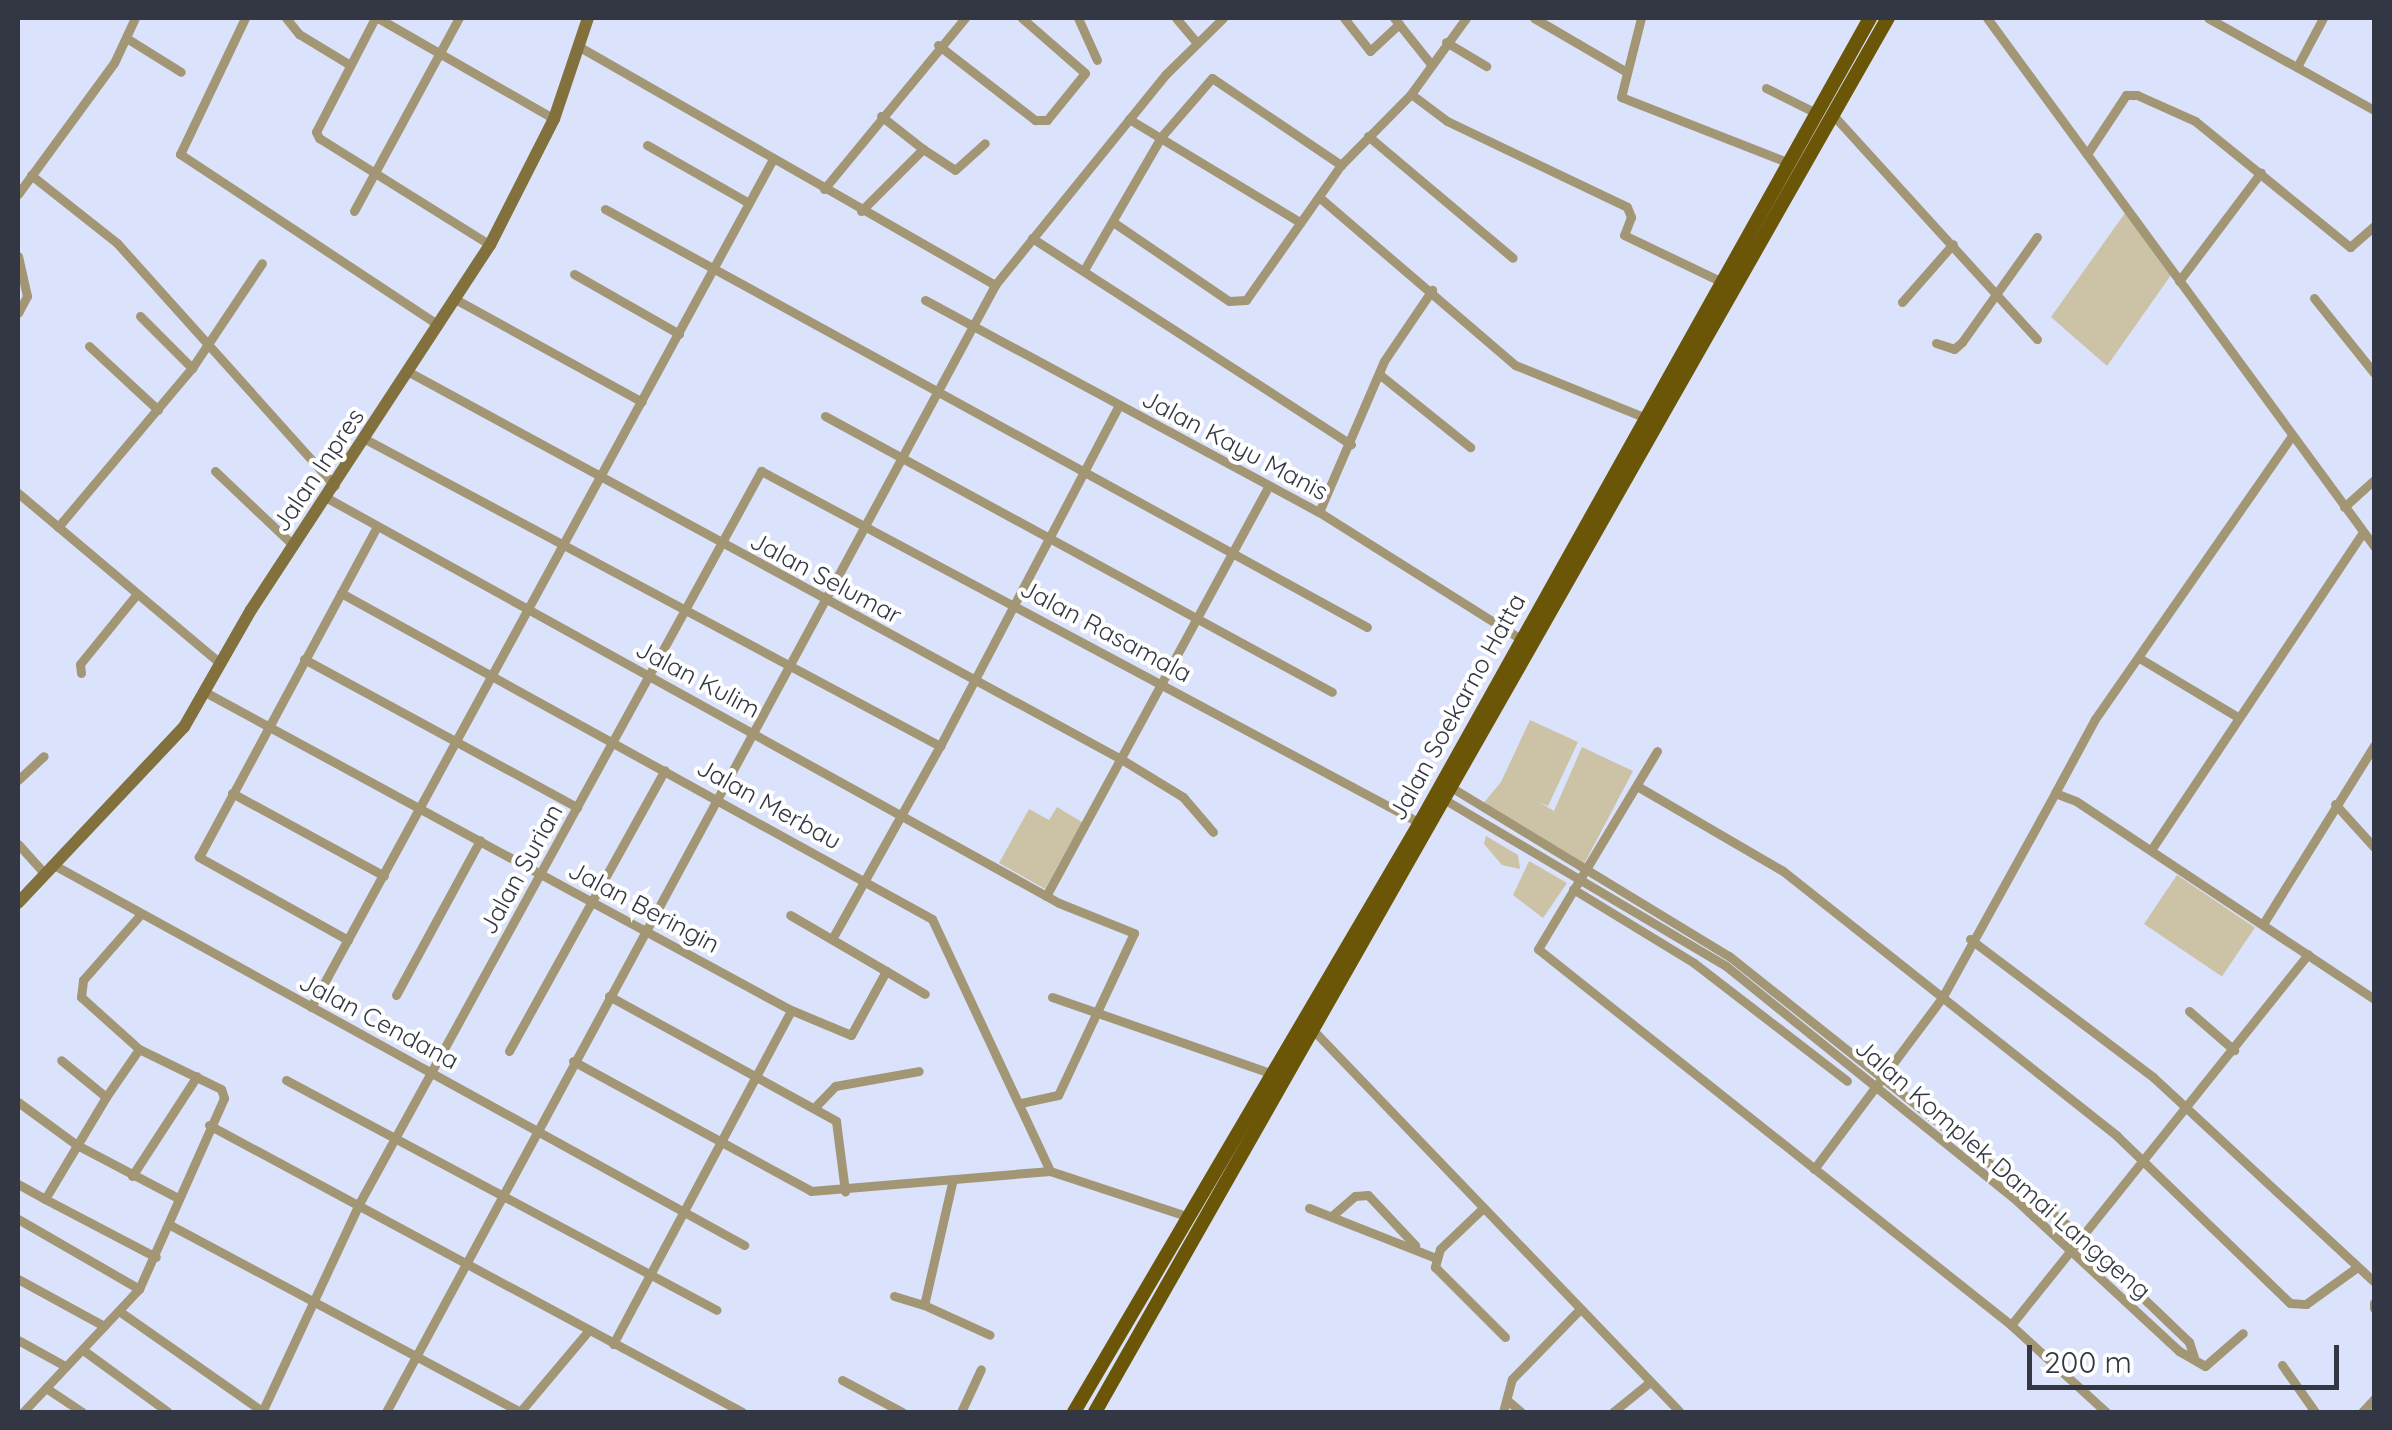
<!DOCTYPE html>
<html>
<head>
<meta charset="utf-8">
<style>
  body { margin:0 }
  #map { position:relative; width:2392px; height:1430px; overflow:hidden; background:#dae3fb; font-family:Quicksand,sans-serif }
  div>[style] { position:absolute }
  [style*='--x'] { left:calc(var(--x)*1px); top:calc(var(--y)*1px); width:calc(var(--w)*1px); rotate:calc(var(--a)*1deg) }
  .green>* { inset:0; background:#ccc2a5; transform-origin:0 0 }
  .street>* { height:9px; margin:-4.5px; padding:0 4.5px; transform-origin:4.5px; border-radius:4.5px; background:#a29675 }
  .secondary>* { height:12px; margin:-6px; padding:0 6px; transform-origin:6px; border-radius:6px; background:#82703d }
  .primary>* { height:14px; margin:-7px; padding:0 7px; transform-origin:7px; border-radius:7px; background:#6b5506 }
  span { translate:-50% -50%; white-space:nowrap; text-align:center; line-height:1.15; -webkit-text-stroke:8px #fff; paint-order:stroke }
  .street-label { font-size:25px; color:#323743 }
  .frame { position:absolute; inset:0; border:20px solid #323743; pointer-events:none }
  .scale { position:absolute; left:2027px; top:1345px; width:312px; height:45px; box-sizing:border-box; border:5px solid #323743; border-top:0; padding-left:12px; font-size:30px; line-height:35px; white-space:nowrap; color:#323743; -webkit-text-stroke:8px #fff; paint-order:stroke }
</style>
</head>
<body>
<div id="map">
  <div class="green">
    <div style="clip-path:polygon(2125px 213px,2171px 275px,2107px 366px,2051px 317px)"></div>
    <div style="clip-path:polygon(1530px 720px,1578px 742px,1548px 806px,1539px 802px,1554px 811px,1582px 747px,1633px 771px,1584px 864px,1482px 805px,1501px 782px)"></div>
    <div style="clip-path:polygon(1057px 807px,1082px 822px,1045px 889px,999px 863px,1029px 809px,1049px 820px)"></div>
    <div style="clip-path:polygon(1486px 836px,1518px 855px,1520px 869px,1502px 865px,1484px 844px)"></div>
    <div style="clip-path:polygon(1529px 861px,1567px 883px,1543px 918px,1513px 895px)"></div>
    <div style="left:2177px;top:875px;width:94px;height:59px;rotate:34deg"></div>
  </div>
  <div class="street">
    <div style="--x:245;--y:18;--w:151;--a:115.5"></div>
    <div style="--x:180;--y:154;--w:310;--a:33.5"></div>
    <div style="--x:286;--y:18;--w:21;--a:51"></div>
    <div style="--x:299;--y:34;--w:60;--a:31.3"></div>
    <div style="--x:375;--y:18;--w:128;--a:117.4"></div>
    <div style="--x:316;--y:132;--w:7;--a:63"></div>
    <div style="--x:319;--y:138;--w:202;--a:32"></div>
    <div style="--x:378;--y:18;--w:203;--a:29.8"></div>
    <div style="--x:1078;--y:18;--w:46;--a:65.7"></div>
    <div style="--x:1176;--y:18;--w:30;--a:50"></div>
    <div style="--x:1344;--y:18;--w:42;--a:51.8"></div>
    <div style="--x:1370;--y:51;--w:40;--a:-43"></div>
    <div style="--x:1394;--y:18;--w:58;--a:51.3"></div>
    <div style="--x:1534;--y:18;--w:103;--a:30.3"></div>
    <div style="--x:1641;--y:18;--w:81;--a:104.2"></div>
    <div style="--x:1621;--y:97;--w:178;--a:21.4"></div>
    <div style="--x:1987;--y:18;--w:655;--a:53.76"></div>
    <div style="--x:2208;--y:18;--w:190;--a:29"></div>
    <div style="--x:128;--y:39;--w:62;--a:31.9"></div>
    <div style="--x:1446;--y:42;--w:47;--a:31"></div>
    <div style="--x:938;--y:45;--w:123;--a:37.7"></div>
    <div style="--x:1035;--y:120;--w:12;--a:0"></div>
    <div style="--x:1047;--y:120;--w:60;--a:-51"></div>
    <div style="--x:1085;--y:73;--w:84;--a:-138.9"></div>
    <div style="--x:578;--y:46;--w:481;--a:29.8"></div>
    <div style="--x:2297;--y:67;--w:55;--a:-62"></div>
    <div style="--x:1766;--y:88;--w:56;--a:26.6"></div>
    <div style="--x:1411;--y:94;--w:45;--a:36.9"></div>
    <div style="--x:1447;--y:121;--w:199;--a:25.5"></div>
    <div style="--x:1627;--y:207;--w:11;--a:68"></div>
    <div style="--x:1631;--y:217;--w:19;--a:111"></div>
    <div style="--x:1624;--y:235;--w:109;--a:25.6"></div>
    <div style="--x:1833;--y:115;--w:303;--a:47.7"></div>
    <div style="--x:881;--y:116;--w:53;--a:38.2"></div>
    <div style="--x:1129;--y:119;--w:200;--a:31.1"></div>
    <div style="--x:1368;--y:136;--w:189;--a:40.1"></div>
    <div style="--x:647;--y:145;--w:117;--a:29.6"></div>
    <div style="--x:2087;--y:154;--w:71;--a:-56.5"></div>
    <div style="--x:2126;--y:95;--w:11;--a:0"></div>
    <div style="--x:2137;--y:95;--w:64;--a:24.1"></div>
    <div style="--x:2195;--y:121;--w:200;--a:39.1"></div>
    <div style="--x:2350;--y:247;--w:32;--a:-41"></div>
    <div style="--x:31;--y:175;--w:110;--a:38.3"></div>
    <div style="--x:117;--y:243;--w:326;--a:48.1"></div>
    <div style="--x:824;--y:189;--w:222;--a:-50.5"></div>
    <div style="--x:18;--y:194;--w:162;--a:-53.8"></div>
    <div style="--x:114;--y:63;--w:50;--a:-65"></div>
    <div style="--x:1319;--y:197;--w:258;--a:40.6"></div>
    <div style="--x:1515;--y:365;--w:141;--a:22"></div>
    <div style="--x:605;--y:209;--w:869;--a:28.75"></div>
    <div style="--x:354;--y:211;--w:220;--a:-61.5"></div>
    <div style="--x:861;--y:211;--w:88;--a:-45"></div>
    <div style="--x:923;--y:149;--w:38;--a:33"></div>
    <div style="--x:955;--y:170;--w:40;--a:-42"></div>
    <div style="--x:1113;--y:222;--w:140;--a:34.3"></div>
    <div style="--x:1229;--y:301;--w:17;--a:-3"></div>
    <div style="--x:1246;--y:300;--w:165;--a:-54.9"></div>
    <div style="--x:1341;--y:165;--w:100;--a:-45.4"></div>
    <div style="--x:1411;--y:94;--w:94;--a:-54.1"></div>
    <div style="--x:1032;--y:238;--w:380;--a:32.9"></div>
    <div style="--x:18;--y:256;--w:41;--a:77.3"></div>
    <div style="--x:27;--y:296;--w:19;--a:118"></div>
    <div style="--x:1084;--y:270;--w:154;--a:-59.9"></div>
    <div style="--x:1161;--y:137;--w:78;--a:-49.2"></div>
    <div style="--x:1212;--y:78;--w:156;--a:34"></div>
    <div style="--x:574;--y:274;--w:121;--a:29.7"></div>
    <div style="--x:2179;--y:281;--w:136;--a:-53"></div>
    <div style="--x:2314;--y:298;--w:96;--a:51.3"></div>
    <div style="--x:455;--y:299;--w:213;--a:28.8"></div>
    <div style="--x:925;--y:300;--w:447;--a:28.3"></div>
    <div style="--x:1319;--y:512;--w:236;--a:32.2"></div>
    <div style="--x:1902;--y:302;--w:77;--a:-48.7"></div>
    <div style="--x:140;--y:316;--w:74;--a:45"></div>
    <div style="--x:1936;--y:343;--w:19;--a:18"></div>
    <div style="--x:1954;--y:349;--w:11;--a:-41"></div>
    <div style="--x:1962;--y:342;--w:129;--a:-54.5"></div>
    <div style="--x:89;--y:346;--w:94;--a:42.8"></div>
    <div style="--x:409;--y:372;--w:810;--a:28.53"></div>
    <div style="--x:1121;--y:759;--w:73;--a:31.5"></div>
    <div style="--x:1183;--y:797;--w:46;--a:49.4"></div>
    <div style="--x:1379;--y:374;--w:117;--a:38.7"></div>
    <div style="--x:825;--y:416;--w:577;--a:28.56"></div>
    <div style="--x:367;--y:440;--w:650;--a:28.1"></div>
    <div style="--x:940;--y:746;--w:385;--a:-62.3"></div>
    <div style="--x:215;--y:471;--w:108;--a:43.5"></div>
    <div style="--x:18;--y:493;--w:265;--a:40.1"></div>
    <div style="--x:329;--y:499;--w:834;--a:28.96"></div>
    <div style="--x:1059;--y:903;--w:81;--a:21.8"></div>
    <div style="--x:1134;--y:933;--w:179;--a:115.1"></div>
    <div style="--x:1058;--y:1095;--w:40;--a:168"></div>
    <div style="--x:2344;--y:507;--w:40;--a:-42"></div>
    <div style="--x:1319;--y:512;--w:164;--a:-66.7"></div>
    <div style="--x:1384;--y:361;--w:86;--a:-55.9"></div>
    <div style="--x:58;--y:527;--w:208;--a:-49.9"></div>
    <div style="--x:192;--y:368;--w:126;--a:-56.3"></div>
    <div style="--x:341;--y:593;--w:675;--a:28.88"></div>
    <div style="--x:932;--y:919;--w:278;--a:64.9"></div>
    <div style="--x:304;--y:659;--w:311;--a:28.5"></div>
    <div style="--x:2141;--y:659;--w:114;--a:31"></div>
    <div style="--x:81;--y:673;--w:9;--a:-96"></div>
    <div style="--x:80;--y:664;--w:89;--a:-50.9"></div>
    <div style="--x:205;--y:692;--w:667;--a:28.49"></div>
    <div style="--x:791;--y:1010;--w:65;--a:22.6"></div>
    <div style="--x:851;--y:1035;--w:73;--a:-61.3"></div>
    <div style="--x:886;--y:971;--w:111;--a:-149.7"></div>
    <div style="--x:1657;--y:751;--w:231;--a:121"></div>
    <div style="--x:1538;--y:949;--w:604;--a:38.48"></div>
    <div style="--x:2011;--y:1325;--w:129;--a:42.5"></div>
    <div style="--x:18;--y:780;--w:35;--a:-43"></div>
    <div style="--x:1637;--y:786;--w:169;--a:30.2"></div>
    <div style="--x:1783;--y:871;--w:426;--a:38.4"></div>
    <div style="--x:2117;--y:1136;--w:240;--a:44"></div>
    <div style="--x:2290;--y:1303;--w:16;--a:4"></div>
    <div style="--x:2306;--y:1304;--w:62;--a:-35.8"></div>
    <div style="--x:1454;--y:789;--w:322;--a:31.3"></div>
    <div style="--x:1729;--y:956;--w:432;--a:38.5"></div>
    <div style="--x:2067;--y:1225;--w:169;--a:43.8"></div>
    <div style="--x:2189;--y:1342;--w:16;--a:72"></div>
    <div style="--x:232;--y:793;--w:173;--a:28.6"></div>
    <div style="--x:2055;--y:793;--w:84;--a:-61.6"></div>
    <div style="--x:2095;--y:719;--w:345;--a:-55.2"></div>
    <div style="--x:1447;--y:801;--w:324;--a:30.6"></div>
    <div style="--x:1726;--y:966;--w:374;--a:38.9"></div>
    <div style="--x:2017;--y:1201;--w:221;--a:42.8"></div>
    <div style="--x:2179;--y:1351;--w:30;--a:30"></div>
    <div style="--x:2205;--y:1366;--w:50;--a:-41"></div>
    <div style="--x:2335;--y:804;--w:58;--a:47.8"></div>
    <div style="--x:18;--y:844;--w:40;--a:48"></div>
    <div style="--x:2151;--y:850;--w:382;--a:-56.3"></div>
    <div style="--x:54;--y:865;--w:788;--a:28.84"></div>
    <div style="--x:1573;--y:889;--w:142;--a:31.4"></div>
    <div style="--x:1694;--y:963;--w:193;--a:37.6"></div>
    <div style="--x:1046;--y:896;--w:467;--a:-61.5"></div>
    <div style="--x:2263;--y:924;--w:210;--a:-58.1"></div>
    <div style="--x:832;--y:939;--w:221;--a:-60.8"></div>
    <div style="--x:1970;--y:939;--w:229;--a:37"></div>
    <div style="--x:2153;--y:1077;--w:301;--a:42.8"></div>
    <div style="--x:348;--y:940;--w:171;--a:-150.9"></div>
    <div style="--x:199;--y:857;--w:375;--a:-61.7"></div>
    <div style="--x:886;--y:971;--w:45;--a:30.5"></div>
    <div style="--x:396;--y:995;--w:176;--a:-61.5"></div>
    <div style="--x:609;--y:996;--w:259;--a:28.8"></div>
    <div style="--x:836;--y:1121;--w:71;--a:82.7"></div>
    <div style="--x:1052;--y:997;--w:234;--a:19.2"></div>
    <div style="--x:311;--y:1007;--w:966;--a:-61.42"></div>
    <div style="--x:2189;--y:1011;--w:60;--a:40.9"></div>
    <div style="--x:1314;--y:1031;--w:528;--a:46.15"></div>
    <div style="--x:509;--y:1051;--w:321;--a:-61"></div>
    <div style="--x:573;--y:1061;--w:271;--a:28.6"></div>
    <div style="--x:811;--y:1191;--w:240;--a:-4.8"></div>
    <div style="--x:1050;--y:1171;--w:146;--a:18.3"></div>
    <div style="--x:286;--y:1080;--w:488;--a:28.1"></div>
    <div style="--x:106;--y:1097;--w:58;--a:-55.5"></div>
    <div style="--x:18;--y:1102;--w:73;--a:36.1"></div>
    <div style="--x:77;--y:1145;--w:114;--a:27.7"></div>
    <div style="--x:814;--y:1108;--w:30;--a:-46"></div>
    <div style="--x:835;--y:1086;--w:85;--a:-10.1"></div>
    <div style="--x:209;--y:1125;--w:605;--a:28.3"></div>
    <div style="--x:1814;--y:1169;--w:214;--a:-53.2"></div>
    <div style="--x:1942;--y:998;--w:234;--a:-61.1"></div>
    <div style="--x:2055;--y:793;--w:22;--a:21"></div>
    <div style="--x:2076;--y:801;--w:358;--a:33.6"></div>
    <div style="--x:132;--y:1176;--w:119;--a:-57"></div>
    <div style="--x:952;--y:1183;--w:125;--a:102.9"></div>
    <div style="--x:924;--y:1305;--w:72;--a:24.4"></div>
    <div style="--x:18;--y:1184;--w:31;--a:29"></div>
    <div style="--x:45;--y:1199;--w:119;--a:-59.1"></div>
    <div style="--x:106;--y:1097;--w:58;--a:-140.6"></div>
    <div style="--x:45;--y:1199;--w:125;--a:27.6"></div>
    <div style="--x:1309;--y:1208;--w:136;--a:21.5"></div>
    <div style="--x:1483;--y:1208;--w:59;--a:136.4"></div>
    <div style="--x:1440;--y:1249;--w:19;--a:106"></div>
    <div style="--x:1435;--y:1267;--w:99;--a:45"></div>
    <div style="--x:1333;--y:1215;--w:29;--a:-41"></div>
    <div style="--x:1355;--y:1196;--w:13;--a:-4"></div>
    <div style="--x:1368;--y:1195;--w:69;--a:46.8"></div>
    <div style="--x:18;--y:1219;--w:140;--a:30"></div>
    <div style="--x:172;--y:1226;--w:395;--a:28.1"></div>
    <div style="--x:520;--y:1412;--w:107;--a:-49.9"></div>
    <div style="--x:18;--y:1279;--w:98;--a:28.7"></div>
    <div style="--x:894;--y:1296;--w:31;--a:17"></div>
    <div style="--x:2374;--y:1303;--w:5;--a:90"></div>
    <div style="--x:119;--y:1311;--w:176;--a:35"></div>
    <div style="--x:2011;--y:1325;--w:475;--a:-51.3"></div>
    <div style="--x:18;--y:1340;--w:54;--a:29"></div>
    <div style="--x:613;--y:1344;--w:378;--a:-61.9"></div>
    <div style="--x:83;--y:1350;--w:105;--a:36.1"></div>
    <div style="--x:2282;--y:1365;--w:57;--a:54.9"></div>
    <div style="--x:842;--y:1380;--w:68;--a:28.1"></div>
    <div style="--x:46;--y:1388;--w:43;--a:33.7"></div>
    <div style="--x:1508;--y:1401;--w:17;--a:40"></div>
    <div style="--x:23;--y:1412;--w:169;--a:-46.7"></div>
    <div style="--x:139;--y:1289;--w:209;--a:-66"></div>
    <div style="--x:224;--y:1098;--w:9;--a:-108"></div>
    <div style="--x:221;--y:1089;--w:91;--a:-154"></div>
    <div style="--x:139;--y:1049;--w:78;--a:-138.1"></div>
    <div style="--x:81;--y:997;--w:17;--a:-83"></div>
    <div style="--x:83;--y:980;--w:88;--a:-48.7"></div>
    <div style="--x:262;--y:1412;--w:232;--a:-65"></div>
    <div style="--x:360;--y:1202;--w:834;--a:-61.25"></div>
    <div style="--x:761;--y:471;--w:747;--a:28.11"></div>
    <div style="--x:386;--y:1412;--w:1281;--a:-61.61"></div>
    <div style="--x:995;--y:285;--w:272;--a:-51"></div>
    <div style="--x:1166;--y:74;--w:80;--a:-44.5"></div>
    <div style="--x:961;--y:1412;--w:47;--a:-65.1"></div>
    <div style="--x:1503;--y:1412;--w:34;--a:-75"></div>
    <div style="--x:1512;--y:1379;--w:98;--a:-45.8"></div>
    <div style="--x:1613;--y:1412;--w:48;--a:-39"></div>
    <div style="--x:2362;--y:1412;--w:18;--a:-47"></div>
  </div>
  <div class="secondary">
    <div style="--x:18;--y:903;--w:242;--a:-46.7"></div>
    <div style="--x:184;--y:727;--w:135;--a:-60.2"></div>
    <div style="--x:251;--y:610;--w:436;--a:-56.8"></div>
    <div style="--x:490;--y:245;--w:141;--a:-63.1"></div>
    <div style="--x:554;--y:119;--w:107;--a:-71.4"></div>
  </div>
  <div class="primary">
    <div style="--x:1074;--y:1412;--w:683;--a:-59.57"></div>
    <div style="--x:1420;--y:823;--w:922;--a:-60.79"></div>
    <div style="--x:1095;--y:1412;--w:1604;--a:-60.37"></div>
  </div>
  <div class="street-label">
    <span style="left:1235px;top:445px;rotate:28deg">Jalan Kayu Manis</span>
    <span style="left:318px;top:470px;rotate:-56deg">Jalan Inpres</span>
    <span style="left:826px;top:578px;rotate:28deg">Jalan Selumar</span>
    <span style="left:1106px;top:631px;rotate:28deg">Jalan Rasamala</span>
    <span style="left:698px;top:679px;rotate:28deg">Jalan Kulim</span>
    <span style="left:1457px;top:707px;rotate:-61deg">Jalan Soekarno Hatta</span>
    <span style="left:769px;top:804px;rotate:29deg">Jalan Merbau</span>
    <span style="left:521px;top:869px;rotate:-61deg">Jalan Surian</span>
    <span style="left:644px;top:907px;rotate:28deg">Jalan Beringin</span>
    <span style="left:379px;top:1021px;rotate:28deg">Jalan Cendana</span>
    <span style="left:2003px;top:1169px;rotate:41deg">Jalan Komplek Damai Langgeng</span>
  </div>
  <div class="frame"></div>
  <div class="scale">200 m</div>
</div>
</body>
</html>
